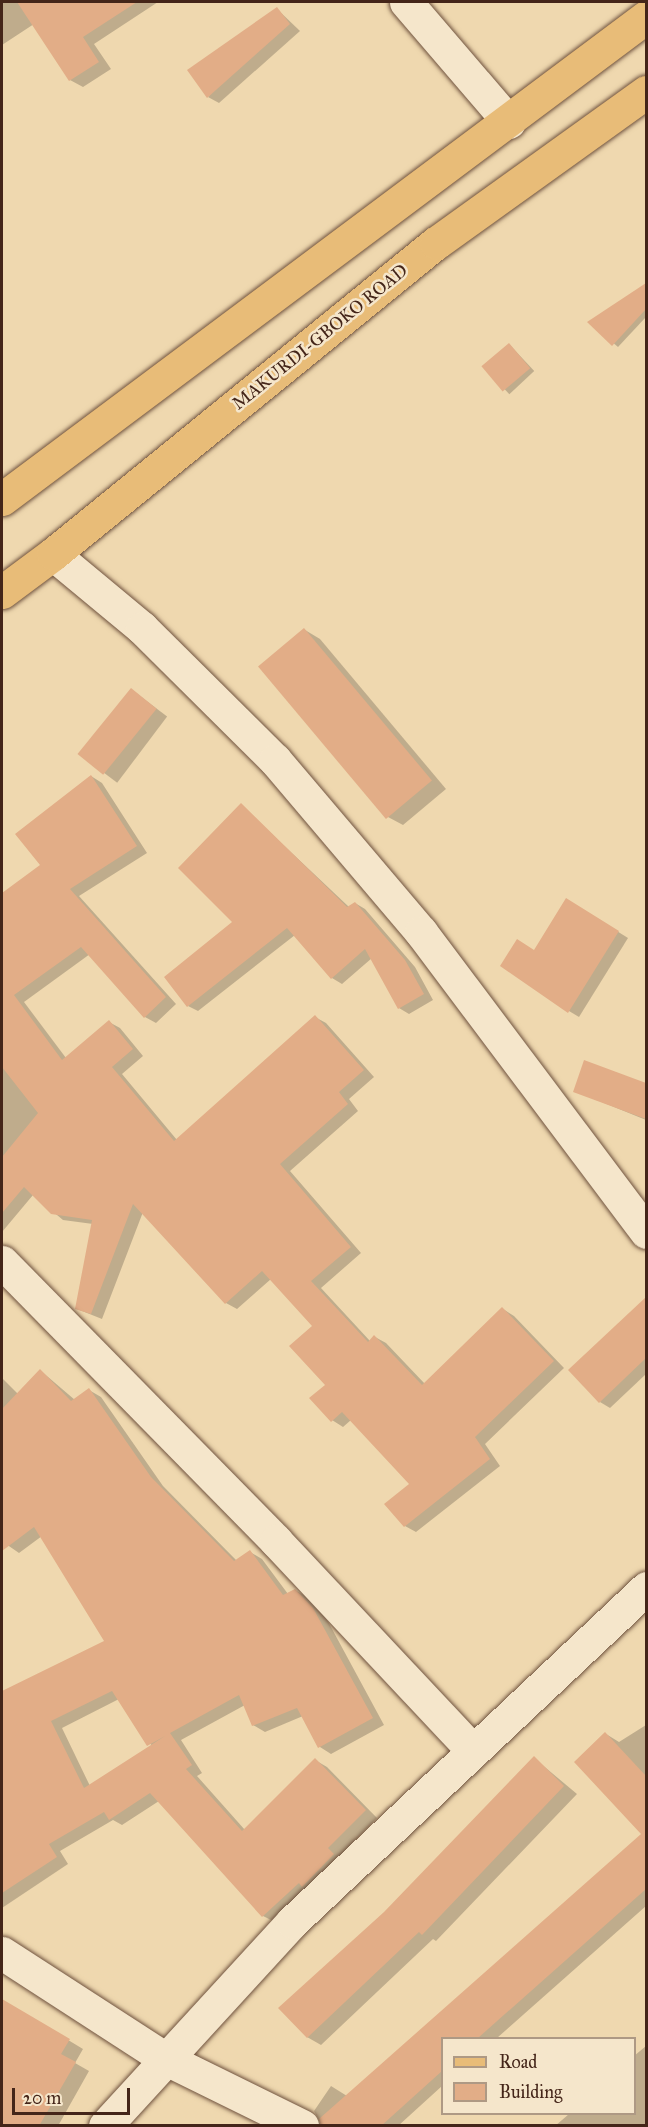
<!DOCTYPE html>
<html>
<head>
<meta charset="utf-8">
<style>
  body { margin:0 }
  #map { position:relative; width:648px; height:2127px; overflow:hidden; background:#efd8af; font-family:"IM FELL Great Primer",serif }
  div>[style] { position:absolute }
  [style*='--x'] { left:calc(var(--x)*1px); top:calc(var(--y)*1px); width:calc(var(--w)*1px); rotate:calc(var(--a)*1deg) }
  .shadow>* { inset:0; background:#0003; transform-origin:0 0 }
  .building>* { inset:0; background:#e2ad87; transform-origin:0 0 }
  .roads { filter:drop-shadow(0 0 2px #6f523e) drop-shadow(0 0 2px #6f523e) }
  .minor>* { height:33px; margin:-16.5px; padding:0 16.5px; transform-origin:16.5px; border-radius:16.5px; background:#f5e6cb }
  .major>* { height:33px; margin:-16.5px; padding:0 16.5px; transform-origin:16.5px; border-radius:16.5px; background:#e8bc78 }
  span { translate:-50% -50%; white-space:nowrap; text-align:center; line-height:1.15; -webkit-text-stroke:5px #f5e6cb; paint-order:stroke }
  .street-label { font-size:18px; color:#442519 }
  .frame { position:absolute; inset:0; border:3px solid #442519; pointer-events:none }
  .legend { position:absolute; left:441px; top:2037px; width:195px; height:78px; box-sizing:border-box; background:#f5e6cb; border:2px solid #ae9984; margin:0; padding:8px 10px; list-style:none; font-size:18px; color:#442519 }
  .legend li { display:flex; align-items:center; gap:12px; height:30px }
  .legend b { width:30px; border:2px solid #ae9984 }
  .scale { position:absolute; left:12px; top:2088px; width:118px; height:27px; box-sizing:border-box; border:3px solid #442519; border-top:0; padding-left:8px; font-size:18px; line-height:21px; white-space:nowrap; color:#442519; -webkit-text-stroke:4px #f5e6cb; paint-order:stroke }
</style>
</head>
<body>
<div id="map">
  <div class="shadow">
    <div style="clip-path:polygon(2px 2px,158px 2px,94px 44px,111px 69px,83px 87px,70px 80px,34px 24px,2px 45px)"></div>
    <div style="clip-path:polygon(277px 9px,300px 31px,219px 103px,208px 97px)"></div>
    <div style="clip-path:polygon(646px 284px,646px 317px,618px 347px,589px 322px)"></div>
    <div style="left:509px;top:344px;width:37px;height:34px;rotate:47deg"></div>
    <div style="clip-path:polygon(305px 630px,320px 639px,446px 789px,403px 825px,388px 817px)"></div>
    <div style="left:132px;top:690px;width:44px;height:83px;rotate:37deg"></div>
    <div style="clip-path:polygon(91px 776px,102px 783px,147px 853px,79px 896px,176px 1004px,156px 1023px,145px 1017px,90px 954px,24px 1002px,66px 1058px,109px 1022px,120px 1028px,143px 1056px,122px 1074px,177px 1140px,315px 1017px,326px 1023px,374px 1077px,349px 1099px,358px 1111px,290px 1171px,361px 1253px,321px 1288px,370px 1341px,375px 1337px,386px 1343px,425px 1384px,503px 1309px,514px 1316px,564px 1368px,485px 1444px,500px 1466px,416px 1532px,405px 1526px,411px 1484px,351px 1420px,343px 1427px,332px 1420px,314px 1326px,271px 1279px,237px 1309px,226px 1303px,143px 1212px,102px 1319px,77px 1309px,93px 1224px,63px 1220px,33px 1195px,2px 1232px,2px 894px,42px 866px)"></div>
    <div style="clip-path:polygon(241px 805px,349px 907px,355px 903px,365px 909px,415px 967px,433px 1000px,409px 1014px,399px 1008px,372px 958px,342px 984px,332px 978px,295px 935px,198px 1011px,188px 1006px,234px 922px)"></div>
    <div style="clip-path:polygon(567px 900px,628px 938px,579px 1017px,569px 1011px,535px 952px)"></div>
    <div style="clip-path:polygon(585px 1062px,646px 1084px,646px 1120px,575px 1091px)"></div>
    <div style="clip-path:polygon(636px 1308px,646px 1314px,646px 1374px,610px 1408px,600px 1402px)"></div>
    <div style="clip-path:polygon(evenodd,41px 1371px,75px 1400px,89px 1390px,101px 1397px,163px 1486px,237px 1561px,250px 1552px,262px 1559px,288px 1594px,295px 1590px,307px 1597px,325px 1616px,384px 1725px,331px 1754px,320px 1747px,303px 1716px,265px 1732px,253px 1725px,245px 1705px,181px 1740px,202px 1773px,197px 1776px,245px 1830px,315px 1760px,327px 1767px,377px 1818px,275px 1922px,263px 1916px,159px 1801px,122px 1825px,113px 1820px,60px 1851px,68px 1864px,2px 1908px,2px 1693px,106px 1641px,42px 1536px,19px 1553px,6px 1544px,2px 1549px,2px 1378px,18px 1394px,41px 1371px,119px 1699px,152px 1746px,90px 1786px,62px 1728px,119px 1699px)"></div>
    <div style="clip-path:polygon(646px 1725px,646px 1906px,497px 2038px,442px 2038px,442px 2086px,398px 2126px,322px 2126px,314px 2111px,331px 2086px,347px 2096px,643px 1834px,606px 1734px,619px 1742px)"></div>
    <div style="clip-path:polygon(534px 1758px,577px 1794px,436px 1941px,433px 1939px,321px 2045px,307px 2037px,385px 1913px)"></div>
    <div style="clip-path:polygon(2px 2000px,83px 2049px,75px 2063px,89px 2071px,58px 2126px,2px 2126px)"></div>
    <div style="clip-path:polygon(646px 2046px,646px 2126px,555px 2126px,569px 2114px,634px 2114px,634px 2056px)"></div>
  </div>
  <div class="building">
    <div style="clip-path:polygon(17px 2px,137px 2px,83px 37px,99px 62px,69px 81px)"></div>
    <div style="clip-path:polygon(277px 7px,290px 24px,207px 98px,187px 70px)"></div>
    <div style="clip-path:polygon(646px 283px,646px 309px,612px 346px,587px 322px)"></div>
    <div style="left:509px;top:343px;width:33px;height:36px;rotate:50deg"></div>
    <div style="left:304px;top:628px;width:199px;height:60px;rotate:50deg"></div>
    <div style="left:131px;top:688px;width:33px;height:85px;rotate:39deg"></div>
    <div style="clip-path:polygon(91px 775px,137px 846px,70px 889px,166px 997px,144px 1018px,81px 947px,14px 995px,62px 1060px,109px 1020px,133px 1049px,112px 1067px,174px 1141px,315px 1015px,364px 1070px,339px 1092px,348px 1104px,280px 1164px,351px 1247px,311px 1281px,368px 1342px,374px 1335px,422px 1385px,502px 1307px,554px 1361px,475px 1437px,490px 1459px,404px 1527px,384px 1504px,409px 1484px,342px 1412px,331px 1422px,309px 1398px,325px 1385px,289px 1346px,312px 1326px,262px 1271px,225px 1304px,133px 1204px,91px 1314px,75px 1309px,92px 1220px,51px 1214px,24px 1187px,2px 1213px,2px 1157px,38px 1113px,2px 1067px,2px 893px,40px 865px,15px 834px)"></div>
    <div style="clip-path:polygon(241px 803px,347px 907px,355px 902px,405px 960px,424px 994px,398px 1009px,365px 949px,331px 979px,287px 928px,187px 1007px,164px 977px,232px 922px,178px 868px)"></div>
    <div style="clip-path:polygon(566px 898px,619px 931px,568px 1013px,500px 966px,517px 939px,534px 950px)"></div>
    <div style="clip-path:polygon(584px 1060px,646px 1083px,646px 1119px,573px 1092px)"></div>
    <div style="clip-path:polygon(646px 1297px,646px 1358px,599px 1403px,568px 1370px)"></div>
    <div style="clip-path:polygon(evenodd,40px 1369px,71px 1401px,89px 1388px,151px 1477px,234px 1561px,250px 1550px,283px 1595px,295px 1589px,313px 1608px,373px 1718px,318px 1748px,297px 1708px,252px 1726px,239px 1695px,170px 1733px,192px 1765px,186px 1769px,242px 1831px,315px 1758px,366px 1810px,328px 1848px,334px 1854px,302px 1887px,299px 1883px,262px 1917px,150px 1793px,109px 1820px,104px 1812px,49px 1844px,57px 1857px,2px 1893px,2px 1691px,104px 1641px,34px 1527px,2px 1551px,2px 1409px,40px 1369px,112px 1691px,147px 1746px,165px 1736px,84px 1788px,51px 1721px,112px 1691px)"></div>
    <div style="clip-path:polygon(605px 1732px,646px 1776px,646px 1889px,478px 2038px,442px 2038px,442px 2071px,381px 2126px,321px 2126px,319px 2119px,641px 1834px,574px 1762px)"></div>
    <div style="clip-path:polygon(534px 1756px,564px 1786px,422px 1935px,419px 1932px,307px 2038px,278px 2008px,384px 1912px)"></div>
    <div style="clip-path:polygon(2px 1999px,70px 2039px,61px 2054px,76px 2062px,39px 2126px,2px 2126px)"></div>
  </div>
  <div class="roads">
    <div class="minor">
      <div style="--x:406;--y:2;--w:158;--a:49.4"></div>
      <div style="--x:53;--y:554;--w:116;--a:39.7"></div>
      <div style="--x:142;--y:628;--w:187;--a:44.8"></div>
      <div style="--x:275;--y:760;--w:226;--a:49.7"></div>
      <div style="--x:421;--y:932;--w:375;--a:53.1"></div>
      <div style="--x:2;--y:1262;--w:391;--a:45.5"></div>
      <div style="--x:276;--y:1541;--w:288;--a:46.8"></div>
      <div style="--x:2;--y:1953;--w:193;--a:32.9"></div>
      <div style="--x:164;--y:2058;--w:154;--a:26.2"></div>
      <div style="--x:105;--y:2126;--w:277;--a:-47.5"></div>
      <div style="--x:292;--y:1922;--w:487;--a:-43.3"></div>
    </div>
    <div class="major">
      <div style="--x:2;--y:499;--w:804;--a:-36.81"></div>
      <div style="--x:2;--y:592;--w:64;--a:-36.7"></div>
      <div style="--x:53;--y:554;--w:493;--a:-39.1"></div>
      <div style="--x:436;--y:243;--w:259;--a:-35.7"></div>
    </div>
  </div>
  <div class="street-label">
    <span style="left:320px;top:337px;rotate:-39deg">MAKURDI-GBOKO ROAD</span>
  </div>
  <div class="frame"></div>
  <ul class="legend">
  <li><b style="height:8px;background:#e8bc78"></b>Road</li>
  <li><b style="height:16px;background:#e2ad87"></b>Building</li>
  </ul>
  <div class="scale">20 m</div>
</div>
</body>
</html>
